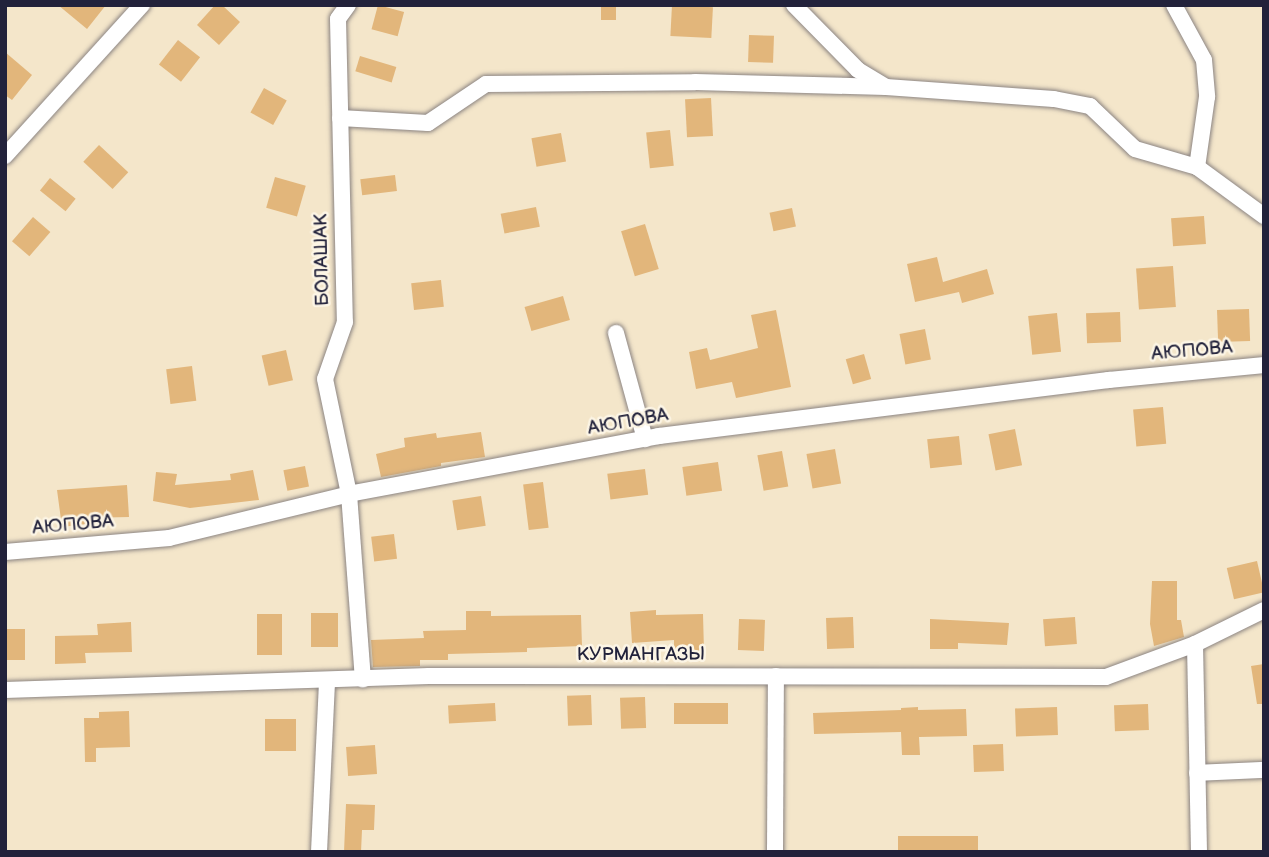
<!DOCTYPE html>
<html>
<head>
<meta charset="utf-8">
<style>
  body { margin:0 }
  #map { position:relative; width:1269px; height:857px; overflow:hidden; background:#f4e6ca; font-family:"Balsamiq Sans",sans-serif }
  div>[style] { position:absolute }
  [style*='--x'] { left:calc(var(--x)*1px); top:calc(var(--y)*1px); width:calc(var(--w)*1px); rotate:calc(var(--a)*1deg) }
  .building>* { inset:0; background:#e2b67b; transform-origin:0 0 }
  .roads { filter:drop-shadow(0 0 2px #8b8482) drop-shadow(0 0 2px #8b8482) }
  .minor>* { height:16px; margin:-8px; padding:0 8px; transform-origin:8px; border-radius:8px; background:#fff }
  span { translate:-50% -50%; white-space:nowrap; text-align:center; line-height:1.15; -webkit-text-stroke:5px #fcf5e5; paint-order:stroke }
  .street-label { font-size:19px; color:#22223b }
  .frame { position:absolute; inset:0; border:7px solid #22223b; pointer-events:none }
</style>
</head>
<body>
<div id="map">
  <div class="building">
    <div style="clip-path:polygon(58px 5px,106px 5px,87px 29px)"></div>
    <div style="clip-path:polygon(215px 5px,222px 5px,240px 22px,219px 45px,197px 25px)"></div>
    <div style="left:378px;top:5px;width:27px;height:25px;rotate:15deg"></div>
    <div style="left:601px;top:5px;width:15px;height:15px"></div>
    <div style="left:672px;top:5px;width:41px;height:31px;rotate:3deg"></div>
    <div style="left:749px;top:35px;width:25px;height:27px;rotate:2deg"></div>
    <div style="left:178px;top:40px;width:28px;height:31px;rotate:38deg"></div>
    <div style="clip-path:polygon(5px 52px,32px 75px,12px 100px,5px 95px)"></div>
    <div style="left:360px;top:56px;width:38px;height:16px;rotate:17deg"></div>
    <div style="left:264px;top:88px;width:26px;height:28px;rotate:29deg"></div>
    <div style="left:711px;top:98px;width:38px;height:26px;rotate:87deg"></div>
    <div style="left:670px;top:130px;width:36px;height:24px;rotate:84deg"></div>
    <div style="left:561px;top:133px;width:29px;height:30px;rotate:80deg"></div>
    <div style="left:99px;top:145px;width:40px;height:23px;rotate:43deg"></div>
    <div style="left:395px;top:175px;width:16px;height:35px;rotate:83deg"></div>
    <div style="left:275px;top:177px;width:32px;height:32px;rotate:16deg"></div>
    <div style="left:50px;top:178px;width:33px;height:16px;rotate:39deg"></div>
    <div style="left:536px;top:207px;width:20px;height:36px;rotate:79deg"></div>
    <div style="left:792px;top:208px;width:19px;height:23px;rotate:78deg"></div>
    <div style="left:1204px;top:216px;width:28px;height:33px;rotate:86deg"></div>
    <div style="left:33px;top:217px;width:23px;height:32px;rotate:41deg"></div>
    <div style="left:645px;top:224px;width:47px;height:25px;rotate:73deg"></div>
    <div style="clip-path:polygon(937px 257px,943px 282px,987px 269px,994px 294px,962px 303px,959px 292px,915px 302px,907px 264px)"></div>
    <div style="left:1173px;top:266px;width:41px;height:37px;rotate:86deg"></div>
    <div style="left:441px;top:280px;width:27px;height:30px;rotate:84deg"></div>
    <div style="left:563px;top:296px;width:25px;height:40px;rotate:74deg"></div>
    <div style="left:1249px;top:309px;width:32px;height:32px;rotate:88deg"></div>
    <div style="clip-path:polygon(776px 310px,791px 387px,736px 398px,732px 382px,696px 389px,689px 352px,707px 348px,710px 360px,758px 348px,751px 315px)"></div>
    <div style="left:1120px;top:312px;width:30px;height:34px;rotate:88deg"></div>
    <div style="left:1057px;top:313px;width:39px;height:29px;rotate:84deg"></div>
    <div style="left:925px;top:329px;width:31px;height:26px;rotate:79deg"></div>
    <div style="left:286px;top:350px;width:31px;height:25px;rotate:77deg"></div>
    <div style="left:864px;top:354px;width:26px;height:19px;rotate:74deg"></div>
    <div style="left:192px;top:366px;width:35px;height:26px;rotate:83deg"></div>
    <div style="left:1163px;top:407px;width:37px;height:30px;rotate:85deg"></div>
    <div style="left:1015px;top:429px;width:37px;height:27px;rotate:79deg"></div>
    <div style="clip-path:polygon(481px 432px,485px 457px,441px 463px,441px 466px,381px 477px,376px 454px,405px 447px,404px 438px,436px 433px,437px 438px)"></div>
    <div style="left:959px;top:436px;width:29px;height:32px;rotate:84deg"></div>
    <div style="left:835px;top:449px;width:35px;height:29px;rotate:80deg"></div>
    <div style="left:782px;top:451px;width:36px;height:25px;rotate:80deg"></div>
    <div style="left:718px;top:462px;width:29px;height:36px;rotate:82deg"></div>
    <div style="left:305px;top:466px;width:21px;height:22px;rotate:79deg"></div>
    <div style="left:645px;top:469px;width:26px;height:38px;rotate:83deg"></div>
    <div style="clip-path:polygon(253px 470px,259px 500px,190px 508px,153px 501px,156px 472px,177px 474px,175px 485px,231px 480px,230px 474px)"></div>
    <div style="left:543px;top:482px;width:46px;height:20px;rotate:83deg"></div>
    <div style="clip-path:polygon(127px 485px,129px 517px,85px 518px,86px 524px,62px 527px,57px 490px)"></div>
    <div style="left:481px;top:496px;width:30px;height:29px;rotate:81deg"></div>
    <div style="left:394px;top:534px;width:25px;height:23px;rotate:83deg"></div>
    <div style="left:1257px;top:561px;width:32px;height:31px;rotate:77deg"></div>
    <div style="clip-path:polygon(1152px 581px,1177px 581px,1177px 620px,1181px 620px,1184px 637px,1154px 646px,1150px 624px)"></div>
    <div style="clip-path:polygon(656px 610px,656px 615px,703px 614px,704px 651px,674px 652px,674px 640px,632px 643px,630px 612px)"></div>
    <div style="clip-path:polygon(466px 611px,491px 611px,491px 616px,581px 615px,582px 646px,527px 648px,527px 652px,448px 654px,448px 660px,420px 660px,420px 666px,373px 667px,371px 640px,424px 638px,423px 631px,466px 630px)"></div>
    <div style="left:311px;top:613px;width:27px;height:34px"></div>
    <div style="left:257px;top:614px;width:25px;height:41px"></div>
    <div style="left:853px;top:617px;width:31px;height:27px;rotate:88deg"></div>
    <div style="left:1075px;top:617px;width:27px;height:32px;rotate:86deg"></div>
    <div style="left:739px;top:619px;width:26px;height:31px;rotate:2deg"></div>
    <div style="clip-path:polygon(930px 619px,1009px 623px,1007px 645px,958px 643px,958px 649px,930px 649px)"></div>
    <div style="clip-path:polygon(131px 622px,132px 652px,85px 653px,86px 663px,55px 664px,55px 636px,98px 635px,97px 624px)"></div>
    <div style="left:5px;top:629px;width:20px;height:31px"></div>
    <div style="clip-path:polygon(1264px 664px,1264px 704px,1257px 704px,1251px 666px)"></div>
    <div style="left:591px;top:695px;width:30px;height:24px;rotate:88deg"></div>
    <div style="left:645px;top:697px;width:31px;height:25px;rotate:88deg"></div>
    <div style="left:495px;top:703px;width:18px;height:47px;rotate:87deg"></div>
    <div style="left:728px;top:703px;width:21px;height:54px;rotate:90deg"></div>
    <div style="left:1148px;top:704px;width:26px;height:34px;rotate:88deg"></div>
    <div style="clip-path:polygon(918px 707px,918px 710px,966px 709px,967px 736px,919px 737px,920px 755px,902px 755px,901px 732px,814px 734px,813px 713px,901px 710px,901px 708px)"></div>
    <div style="left:1057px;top:707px;width:28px;height:42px;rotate:88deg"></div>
    <div style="clip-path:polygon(129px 711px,130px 747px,96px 748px,96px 762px,85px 762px,84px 718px,99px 718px,99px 712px)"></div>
    <div style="left:265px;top:719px;width:31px;height:32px"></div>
    <div style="left:1003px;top:744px;width:27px;height:30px;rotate:88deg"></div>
    <div style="left:375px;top:745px;width:29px;height:29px;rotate:86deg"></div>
    <div style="clip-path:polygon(346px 804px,375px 805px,374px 830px,362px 830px,361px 852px,344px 852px)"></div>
    <div style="left:978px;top:836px;width:16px;height:80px;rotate:90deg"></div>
  </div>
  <div class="roads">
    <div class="minor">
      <div style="--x:348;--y:5;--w:17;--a:126"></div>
      <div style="--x:338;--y:19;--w:303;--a:88.7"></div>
      <div style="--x:345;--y:322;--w:60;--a:109.3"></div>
      <div style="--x:325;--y:379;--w:117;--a:78.2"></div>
      <div style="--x:349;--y:494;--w:186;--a:85.7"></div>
      <div style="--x:794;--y:5;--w:91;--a:45.4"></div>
      <div style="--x:858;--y:70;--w:33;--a:31"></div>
      <div style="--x:886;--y:87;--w:168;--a:4.1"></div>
      <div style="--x:1054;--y:99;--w:37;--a:11"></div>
      <div style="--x:1090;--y:106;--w:62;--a:43.7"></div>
      <div style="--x:1135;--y:149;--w:65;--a:16.2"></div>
      <div style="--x:1197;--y:167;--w:83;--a:36.2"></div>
      <div style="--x:1174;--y:5;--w:63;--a:61.4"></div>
      <div style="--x:1204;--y:60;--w:37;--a:85"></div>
      <div style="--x:1207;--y:97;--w:71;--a:98.1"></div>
      <div style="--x:340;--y:118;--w:88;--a:3.3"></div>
      <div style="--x:428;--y:123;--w:70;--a:-33.9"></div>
      <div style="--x:486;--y:84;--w:209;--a:-0.5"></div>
      <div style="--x:695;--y:82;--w:191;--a:1.5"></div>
      <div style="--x:5;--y:156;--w:204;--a:-47.8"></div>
      <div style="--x:616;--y:333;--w:110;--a:74.7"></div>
      <div style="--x:5;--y:552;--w:165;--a:-4.9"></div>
      <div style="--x:169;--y:538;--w:185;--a:-13.7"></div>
      <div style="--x:349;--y:494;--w:315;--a:-10.6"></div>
      <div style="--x:659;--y:436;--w:453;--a:-7.1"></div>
      <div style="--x:1109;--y:380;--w:156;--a:-5.5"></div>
      <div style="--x:1195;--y:644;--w:208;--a:88.9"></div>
      <div style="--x:5;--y:690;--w:424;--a:-1.9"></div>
      <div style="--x:429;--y:676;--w:677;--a:0.08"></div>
      <div style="--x:1106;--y:677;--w:95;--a:-20.3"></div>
      <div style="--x:1195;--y:644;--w:77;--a:-26.2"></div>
      <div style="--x:1197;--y:773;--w:67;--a:-2.6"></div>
      <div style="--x:319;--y:852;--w:172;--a:-87.3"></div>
      <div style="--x:775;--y:852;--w:176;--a:-89.7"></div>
    </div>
  </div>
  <div class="street-label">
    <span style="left:322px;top:260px;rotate:-91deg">БОЛАШАК</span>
    <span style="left:1192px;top:351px;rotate:-5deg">АЮПОВА</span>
    <span style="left:628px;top:422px;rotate:-10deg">АЮПОВА</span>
    <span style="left:73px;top:525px;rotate:-5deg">АЮПОВА</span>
    <span style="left:641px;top:655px">КУРМАНГАЗЫ</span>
  </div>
  <div class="frame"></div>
</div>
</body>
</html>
